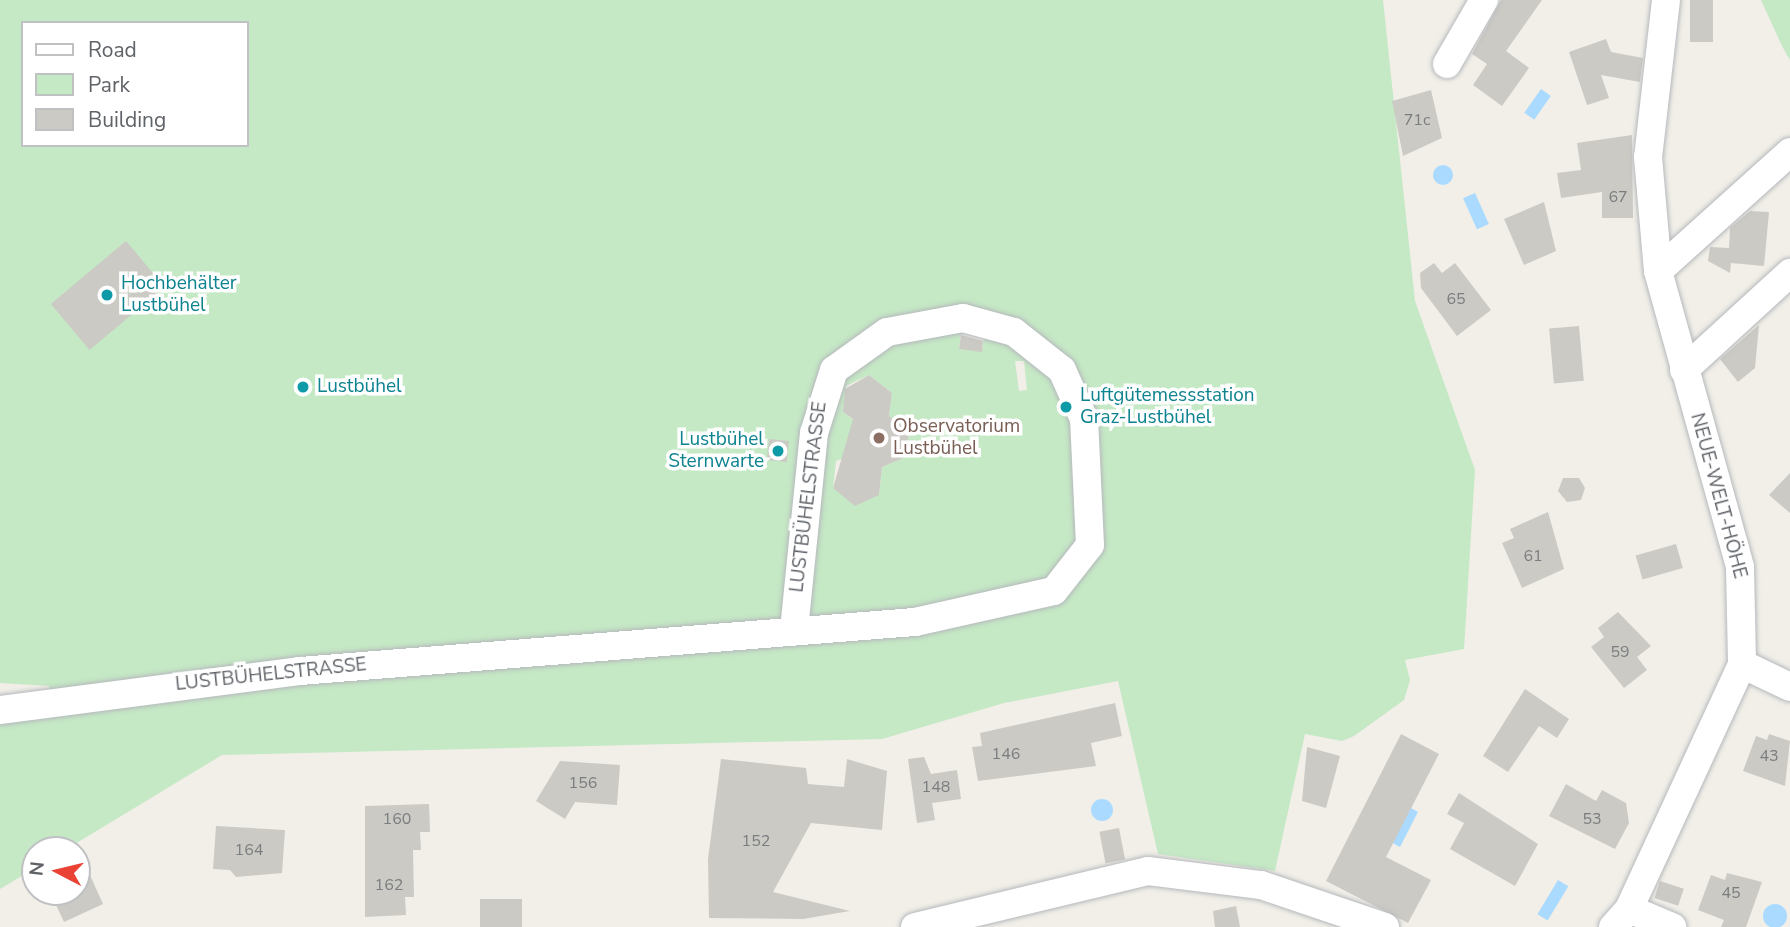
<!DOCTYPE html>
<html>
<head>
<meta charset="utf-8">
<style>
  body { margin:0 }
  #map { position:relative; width:1790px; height:927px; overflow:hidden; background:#f1efe8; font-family:"Nunito Sans",sans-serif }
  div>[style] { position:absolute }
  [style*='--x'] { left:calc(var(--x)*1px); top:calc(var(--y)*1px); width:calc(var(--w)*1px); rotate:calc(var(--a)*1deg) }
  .green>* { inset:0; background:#c5e8c5 }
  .water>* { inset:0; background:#aadaff; transform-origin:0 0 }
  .round { border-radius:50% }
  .building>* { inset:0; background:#cccac5; transform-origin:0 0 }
  .roads { filter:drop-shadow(0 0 2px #b5b8bc) drop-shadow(0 0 2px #b5b8bc) }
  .minor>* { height:28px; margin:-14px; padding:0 14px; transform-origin:14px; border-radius:14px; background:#fff }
  .dots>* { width:19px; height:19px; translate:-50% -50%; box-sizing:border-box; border:4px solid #fff; border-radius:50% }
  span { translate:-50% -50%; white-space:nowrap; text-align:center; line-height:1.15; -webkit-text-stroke:7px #fff; paint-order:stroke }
  .number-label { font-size:16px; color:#7a7d7f }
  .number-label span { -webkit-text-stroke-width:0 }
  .culture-label { font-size:19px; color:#0d838f }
  .left { translate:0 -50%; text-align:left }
  .right { translate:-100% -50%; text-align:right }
  .education-label { font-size:19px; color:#785e54 }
  .street-label { font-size:19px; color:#5f6368 }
  .legend { position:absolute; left:21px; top:21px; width:228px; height:126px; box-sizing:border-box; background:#fff; border:2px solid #bfc1c3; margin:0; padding:9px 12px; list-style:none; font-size:21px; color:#5f6368 }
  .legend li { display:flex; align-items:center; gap:14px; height:35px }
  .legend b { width:35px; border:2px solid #bfc1c3 }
  .north { position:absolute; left:21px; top:836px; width:70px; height:70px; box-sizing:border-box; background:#fff; border:2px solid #bfc1c3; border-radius:50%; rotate:277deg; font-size:19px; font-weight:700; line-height:28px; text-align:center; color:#5f6368 }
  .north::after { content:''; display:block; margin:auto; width:24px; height:32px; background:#ea4335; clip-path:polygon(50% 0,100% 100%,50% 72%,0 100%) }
</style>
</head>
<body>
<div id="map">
  <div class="green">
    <div style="clip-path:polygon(evenodd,0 0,1383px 0,1415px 301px,1475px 470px,1464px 649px,1405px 660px,1410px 680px,1404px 700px,1354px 736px,1342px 741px,1305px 734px,1275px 871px,1158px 854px,1118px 681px,1004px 703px,882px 739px,222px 755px,65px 850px,35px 850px,35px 868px,0 889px,0 704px,51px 694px,49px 686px,0 683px,0 0,23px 23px,247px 23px,247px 145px,23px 145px,23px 23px,0 0,962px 327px,985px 330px,982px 351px,959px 349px,962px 327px,0 0,1015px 361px,1024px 361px,1027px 390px,1019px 391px,1015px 361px,0 0,869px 375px,892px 393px,889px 416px,909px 431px,906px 457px,882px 467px,879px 495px,833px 488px,836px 461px,859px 453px,862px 426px,843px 412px,846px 386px,869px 375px)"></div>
    <div style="clip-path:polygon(1761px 0,1790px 0,1790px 60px,1782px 46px)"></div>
  </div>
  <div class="water">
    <div style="left:1541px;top:89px;width:12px;height:29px;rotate:35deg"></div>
    <div class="round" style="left:1433px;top:165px;width:20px;height:20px"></div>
    <div style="left:1475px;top:193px;width:34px;height:13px;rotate:66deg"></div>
    <div class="round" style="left:1091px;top:799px;width:22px;height:22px"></div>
    <div style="clip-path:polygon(1411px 808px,1418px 812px,1400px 847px,1387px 840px)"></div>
    <div style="left:1558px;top:880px;width:12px;height:40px;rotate:31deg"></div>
    <div class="round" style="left:1763px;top:904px;width:24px;height:24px"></div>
  </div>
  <div class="building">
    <div style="clip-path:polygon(1501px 0,1542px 0,1506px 51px,1529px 68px,1502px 106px,1473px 85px,1487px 64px,1472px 54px)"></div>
    <div style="left:1690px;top:0;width:23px;height:42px"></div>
    <div style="clip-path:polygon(1606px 39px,1611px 52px,1643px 58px,1640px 82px,1601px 75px,1609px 98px,1587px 105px,1569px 52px)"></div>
    <div style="clip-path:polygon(1431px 90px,1442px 138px,1403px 156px,1392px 101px)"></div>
    <div style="clip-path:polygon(1632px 135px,1633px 218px,1602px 218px,1602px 192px,1561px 198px,1557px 173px,1581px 170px,1577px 143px)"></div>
    <div style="clip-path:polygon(1544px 202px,1556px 251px,1524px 265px,1504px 219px)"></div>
    <div style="clip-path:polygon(1750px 211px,1769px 212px,1764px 266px,1731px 263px,1730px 273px,1708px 261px,1710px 247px,1729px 248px,1730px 228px)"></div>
    <div style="left:126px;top:241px;width:60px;height:98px;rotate:50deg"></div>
    <div style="clip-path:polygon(1434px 263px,1442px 273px,1455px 263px,1491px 310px,1457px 336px,1421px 288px,1420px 273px)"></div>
    <div style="clip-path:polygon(1759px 325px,1755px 368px,1738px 382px,1720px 359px)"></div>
    <div style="left:1579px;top:326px;width:55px;height:30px;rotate:85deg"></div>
    <div style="clip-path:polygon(961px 335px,983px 341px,982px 352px,959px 349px)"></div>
    <div style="clip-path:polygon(869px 375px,892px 393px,889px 416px,909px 431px,906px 457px,882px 467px,879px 495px,855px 506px,833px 488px,853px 419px,843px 412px,845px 389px)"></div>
    <div style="left:769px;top:439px;width:20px;height:21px;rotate:6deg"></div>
    <div style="clip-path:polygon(1790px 473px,1790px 513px,1769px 495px)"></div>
    <div style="clip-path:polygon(1563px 478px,1579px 478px,1585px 488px,1581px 500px,1567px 502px,1558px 491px)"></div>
    <div style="clip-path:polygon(1548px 512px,1564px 569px,1522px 588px,1502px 543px,1514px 538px,1510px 529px)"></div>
    <div style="left:1676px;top:544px;width:25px;height:42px;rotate:74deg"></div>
    <div style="clip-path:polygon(1618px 612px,1651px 646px,1637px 657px,1647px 670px,1624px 688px,1591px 647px,1604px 637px,1598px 628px)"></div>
    <div style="clip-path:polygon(1525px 689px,1569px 719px,1557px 738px,1539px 726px,1508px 772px,1483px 756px)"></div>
    <div style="clip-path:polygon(1115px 703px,1122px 736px,1091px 743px,1096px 766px,978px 781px,972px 747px,982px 746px,980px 733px)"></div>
    <div style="clip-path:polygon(1401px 734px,1439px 754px,1386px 857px,1431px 880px,1408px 923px,1326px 881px)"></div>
    <div style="clip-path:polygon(1769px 734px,1790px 741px,1785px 786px,1743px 771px,1756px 736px,1767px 740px)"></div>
    <div style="clip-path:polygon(1307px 747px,1340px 756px,1326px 808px,1302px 801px)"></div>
    <div style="clip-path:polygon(924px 757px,931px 774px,957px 770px,961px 799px,932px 803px,935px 820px,917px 823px,908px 759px)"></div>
    <div style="clip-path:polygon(721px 759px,806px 768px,808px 784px,844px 787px,847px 759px,887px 771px,882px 830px,811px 823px,773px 892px,850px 911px,803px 919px,709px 918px,708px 859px)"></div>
    <div style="clip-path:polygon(560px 761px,620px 765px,617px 805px,575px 802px,565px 819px,536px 801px)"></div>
    <div style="clip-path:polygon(1566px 784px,1596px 801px,1602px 790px,1626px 803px,1629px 823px,1615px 849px,1549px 816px)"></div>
    <div style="clip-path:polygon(1459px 793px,1538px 844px,1515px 886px,1450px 849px,1464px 823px,1447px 814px)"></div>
    <div style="clip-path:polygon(429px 804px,430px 832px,420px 832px,421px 850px,413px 850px,414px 897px,405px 897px,406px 915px,365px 917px,365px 806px)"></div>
    <div style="clip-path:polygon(216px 826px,285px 830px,282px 873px,236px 877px,230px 870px,213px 869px)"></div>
    <div style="left:1119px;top:828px;width:32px;height:20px;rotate:79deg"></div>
    <div style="clip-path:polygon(77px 846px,103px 904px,64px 922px,50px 892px,77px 892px)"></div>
    <div style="clip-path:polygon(1727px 873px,1762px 882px,1746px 927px,1721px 927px,1724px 920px,1698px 910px,1711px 875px,1725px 880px)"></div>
    <div style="left:1660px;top:881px;width:25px;height:18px;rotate:18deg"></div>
    <div style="left:480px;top:899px;width:42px;height:28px"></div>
    <div style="clip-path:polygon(1236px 906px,1240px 927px,1215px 927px,1213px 911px)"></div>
  </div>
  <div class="roads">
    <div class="minor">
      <div style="--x:1666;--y:0;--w:158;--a:96.5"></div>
      <div style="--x:1648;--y:157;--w:114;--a:85"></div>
      <div style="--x:1658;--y:271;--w:307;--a:74.5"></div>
      <div style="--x:1740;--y:567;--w:97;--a:88.8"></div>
      <div style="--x:1447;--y:64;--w:74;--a:-60"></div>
      <div style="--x:1658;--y:271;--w:178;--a:-42"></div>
      <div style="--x:1684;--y:370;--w:144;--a:-42.5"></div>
      <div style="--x:0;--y:710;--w:303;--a:-7.4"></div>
      <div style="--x:300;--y:671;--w:617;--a:-4.56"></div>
      <div style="--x:915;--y:622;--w:142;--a:-12.6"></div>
      <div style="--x:1054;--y:591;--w:58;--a:-52"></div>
      <div style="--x:1090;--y:545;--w:126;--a:-92.7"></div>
      <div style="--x:1084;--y:419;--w:54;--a:-114.2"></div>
      <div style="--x:1062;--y:370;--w:61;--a:-141.6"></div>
      <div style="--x:1014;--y:332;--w:53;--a:-164.6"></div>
      <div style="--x:963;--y:318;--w:77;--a:169.6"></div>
      <div style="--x:887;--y:332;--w:65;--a:144.4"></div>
      <div style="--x:834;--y:370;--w:66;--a:107.6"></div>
      <div style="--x:814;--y:433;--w:199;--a:95.8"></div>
      <div style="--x:1629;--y:909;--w:47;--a:22.7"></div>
      <div style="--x:915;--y:927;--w:240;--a:-13.5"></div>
      <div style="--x:1148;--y:871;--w:114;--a:7.1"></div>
      <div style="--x:1261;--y:885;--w:131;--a:18.7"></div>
      <div style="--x:1613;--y:927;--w:24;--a:-48"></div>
      <div style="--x:1629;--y:909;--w:270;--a:-65.2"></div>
      <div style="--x:1742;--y:664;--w:53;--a:25.6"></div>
    </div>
  </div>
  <div class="dots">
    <div style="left:107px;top:295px;background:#0f9aa8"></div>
    <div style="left:303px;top:387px;background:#0f9aa8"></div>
    <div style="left:1066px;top:407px;background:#0f9aa8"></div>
    <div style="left:879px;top:438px;background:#8d6e63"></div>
    <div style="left:778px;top:451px;background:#0f9aa8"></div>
  </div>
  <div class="number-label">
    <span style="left:1417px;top:120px">71c</span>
    <span style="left:1618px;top:197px">67</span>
    <span style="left:1456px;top:299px">65</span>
    <span style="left:1533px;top:556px">61</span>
    <span style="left:1620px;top:652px">59</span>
    <span style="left:1006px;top:754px">146</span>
    <span style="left:1769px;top:756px">43</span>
    <span style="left:583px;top:783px">156</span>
    <span style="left:936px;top:787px">148</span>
    <span style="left:397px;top:819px">160</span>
    <span style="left:1592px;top:819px">53</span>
    <span style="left:756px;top:841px">152</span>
    <span style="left:249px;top:850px">164</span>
    <span style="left:389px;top:885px">162</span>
    <span style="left:1731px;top:893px">45</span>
  </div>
  <div class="culture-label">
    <span class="left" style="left:121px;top:295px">Hochbehälter<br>Lustbühel</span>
    <span class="left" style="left:317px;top:387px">Lustbühel</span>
    <span class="left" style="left:1080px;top:407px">Luftgütemessstation<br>Graz-Lustbühel</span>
    <span class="right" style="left:764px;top:451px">Lustbühel<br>Sternwarte</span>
  </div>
  <div class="education-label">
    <span class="left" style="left:893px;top:438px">Observatorium<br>Lustbühel</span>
  </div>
  <div class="street-label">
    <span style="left:1718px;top:496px;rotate:75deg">NEUE-WELT-HÖHE</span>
    <span style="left:809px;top:497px;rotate:-83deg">LUSTBÜHELSTRASSE</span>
    <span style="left:271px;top:675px;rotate:-6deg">LUSTBÜHELSTRASSE</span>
  </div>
  <ul class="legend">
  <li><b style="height:9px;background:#fff"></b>Road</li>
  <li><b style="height:19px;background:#c5e8c5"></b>Park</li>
  <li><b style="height:19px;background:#cccac5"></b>Building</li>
  </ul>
  <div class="north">N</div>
</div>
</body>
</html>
